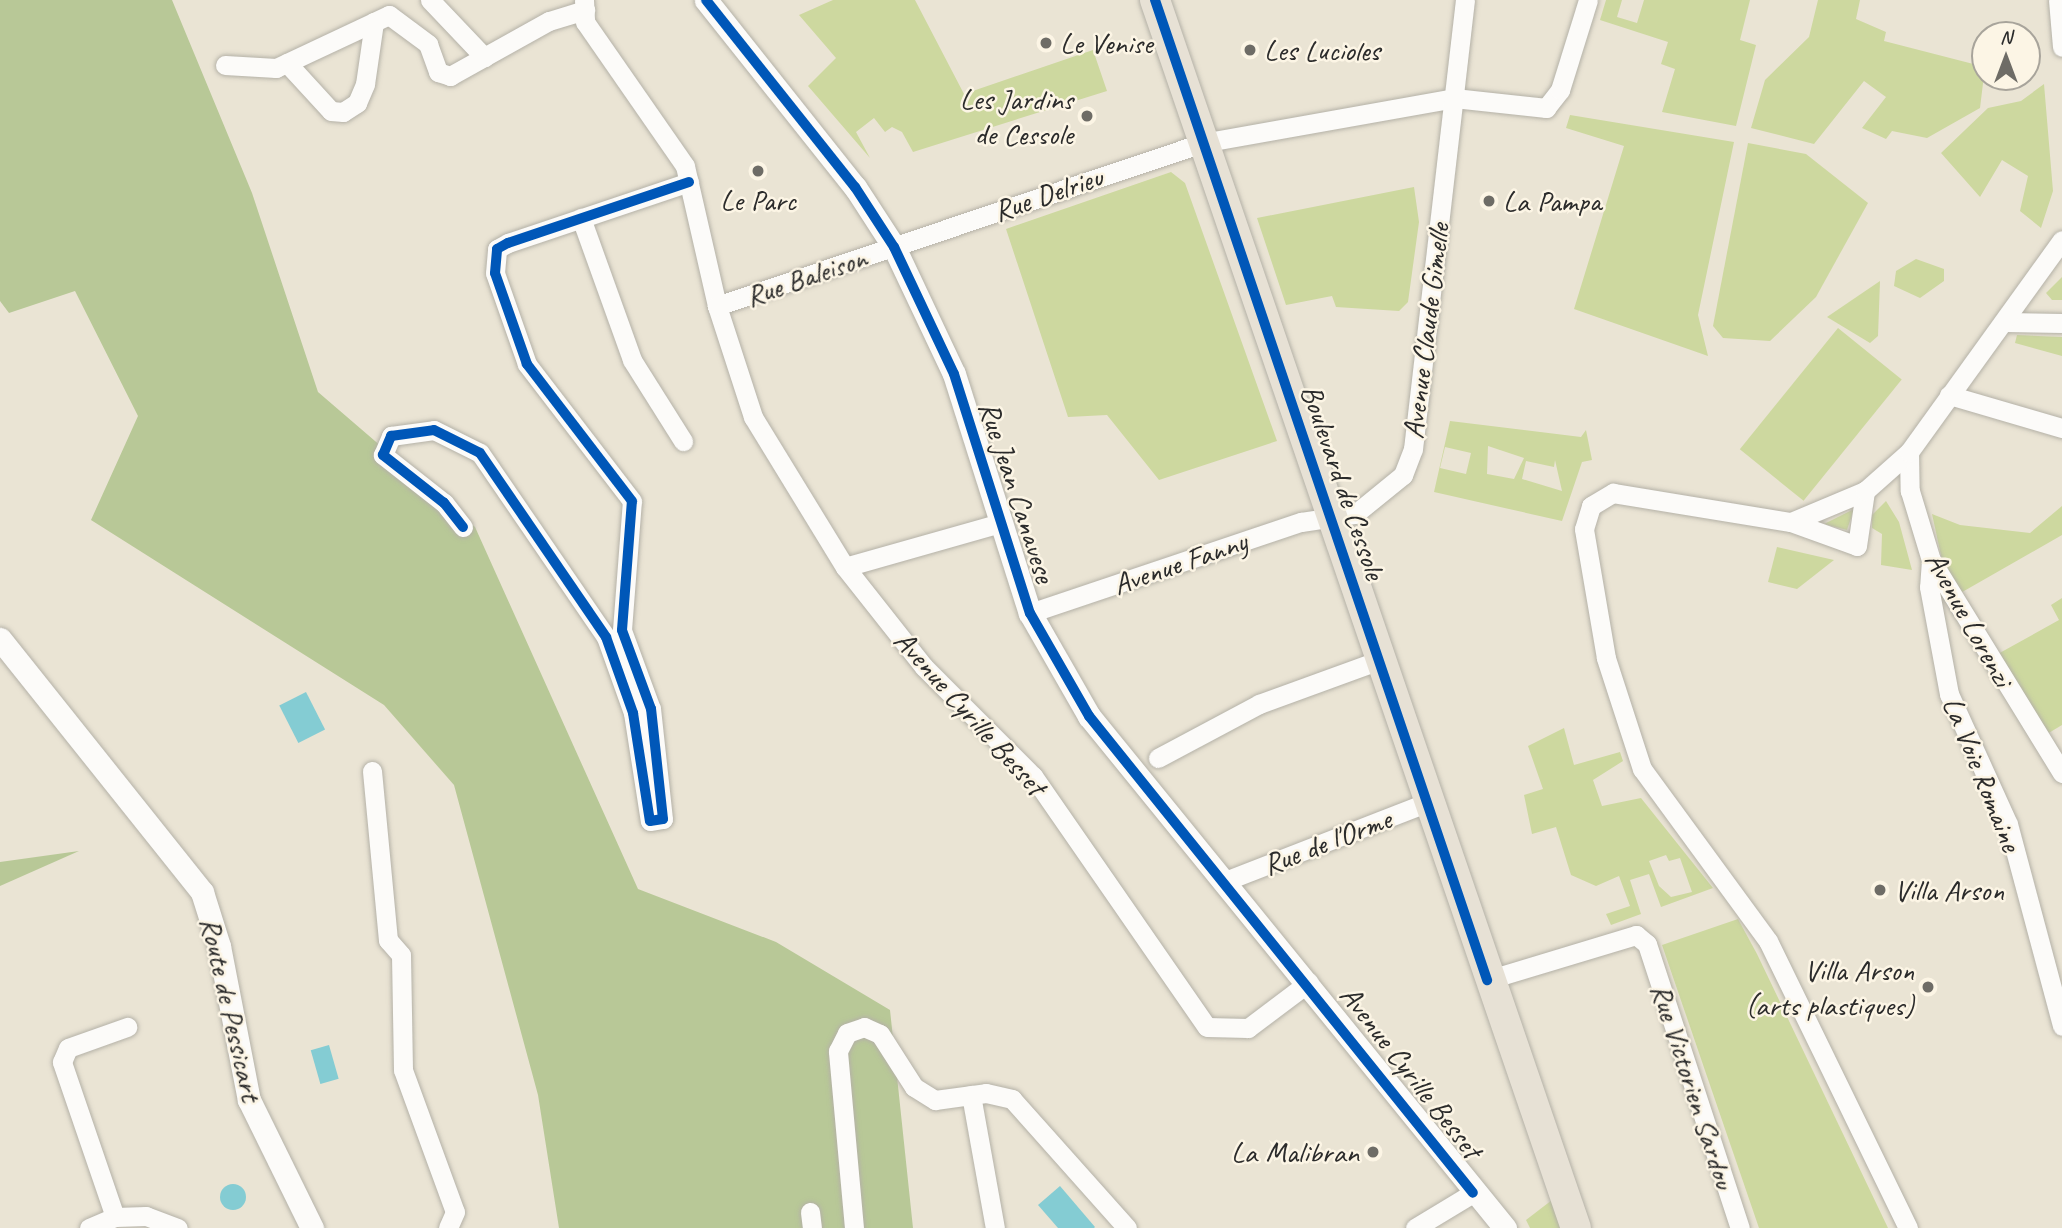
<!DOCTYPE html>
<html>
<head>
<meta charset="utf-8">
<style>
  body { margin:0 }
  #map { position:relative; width:2062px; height:1228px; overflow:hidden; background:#eae4d4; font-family:Caveat,sans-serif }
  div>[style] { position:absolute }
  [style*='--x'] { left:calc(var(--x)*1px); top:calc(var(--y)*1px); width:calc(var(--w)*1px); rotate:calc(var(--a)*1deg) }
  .green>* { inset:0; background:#cdd89f; transform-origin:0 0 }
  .forest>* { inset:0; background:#b8c897 }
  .water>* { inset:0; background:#84ccd3; transform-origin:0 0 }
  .round { border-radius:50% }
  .roads { filter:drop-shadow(0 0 2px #b4b1a7) drop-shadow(0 0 2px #b4b1a7) }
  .minor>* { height:19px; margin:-9.5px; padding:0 9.5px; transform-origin:9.5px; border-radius:9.5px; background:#fcfbf9 }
  .tertiary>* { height:23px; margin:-11.5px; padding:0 11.5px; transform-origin:11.5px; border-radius:11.5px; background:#fcfbf9 }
  .primary>* { height:30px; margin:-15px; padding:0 15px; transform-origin:15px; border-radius:15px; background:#e7e1d5 }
  .cycleway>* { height:10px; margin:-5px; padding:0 5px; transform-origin:5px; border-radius:5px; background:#0057b8 }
  .dots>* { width:19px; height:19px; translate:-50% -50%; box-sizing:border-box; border:4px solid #fcf5e5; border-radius:50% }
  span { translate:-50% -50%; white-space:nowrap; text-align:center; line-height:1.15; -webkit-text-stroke:5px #fcf5e5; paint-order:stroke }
  .poi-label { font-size:30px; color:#2b2b2b }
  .left { translate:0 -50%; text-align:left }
  .right { translate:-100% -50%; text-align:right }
  .street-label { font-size:30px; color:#2b2b2b }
  .north { position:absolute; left:1971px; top:21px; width:70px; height:70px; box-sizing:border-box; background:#fcf5e5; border:2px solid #a8a49b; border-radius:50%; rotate:0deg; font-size:19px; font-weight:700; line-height:28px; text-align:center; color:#2b2b2b }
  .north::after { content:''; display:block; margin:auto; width:24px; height:32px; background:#6e6c66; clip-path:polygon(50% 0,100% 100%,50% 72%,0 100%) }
</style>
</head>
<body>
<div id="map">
  <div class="green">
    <div style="clip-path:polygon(833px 0,915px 0,964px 94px,1093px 50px,1107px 91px,913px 152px,902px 132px,892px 127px,885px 132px,874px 118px,856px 132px,870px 158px,808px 86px,836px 58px,799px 15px)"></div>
    <div style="clip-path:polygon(1606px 0,1622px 0,1617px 17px,1637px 23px,1644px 0,1750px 0,1740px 40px,1756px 45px,1736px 126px,1662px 112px,1675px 69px,1661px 64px,1668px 42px,1600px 20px)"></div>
    <div style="clip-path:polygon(1818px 0,1860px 0,1856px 19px,1886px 32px,1884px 41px,1985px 67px,1980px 108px,1927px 138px,1892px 131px,1886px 139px,1862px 128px,1886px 97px,1864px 81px,1814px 144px,1751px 128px,1765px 80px,1809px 37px)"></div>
    <div style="clip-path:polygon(2044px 84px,2053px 191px,2041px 228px,2020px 211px,2028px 176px,2002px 160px,1980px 197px,1941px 153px,1988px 108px,2021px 101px)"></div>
    <div style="clip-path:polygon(1570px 115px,1734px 142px,1698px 315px,1708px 356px,1574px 309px,1624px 146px,1566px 128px)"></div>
    <div style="clip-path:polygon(1748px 143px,1806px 154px,1868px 203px,1816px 297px,1770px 341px,1723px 338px,1713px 326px)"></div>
    <div style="clip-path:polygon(1171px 172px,1185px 183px,1277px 441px,1159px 480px,1107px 415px,1068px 417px,1006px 229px)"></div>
    <div style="clip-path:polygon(1414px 187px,1419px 222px,1408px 302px,1399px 311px,1336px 307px,1332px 296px,1286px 305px,1257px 218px)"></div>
    <div style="clip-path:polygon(1916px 259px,1944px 269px,1944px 281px,1920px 298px,1894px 286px,1896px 271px)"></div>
    <div style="clip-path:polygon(2062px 277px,2062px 300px,2052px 300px,2046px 293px)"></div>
    <div style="clip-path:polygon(1880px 281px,1878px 336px,1870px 343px,1827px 317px)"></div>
    <div style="left:1838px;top:328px;width:82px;height:156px;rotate:39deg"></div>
    <div style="clip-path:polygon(2017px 335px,2062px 337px,2062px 356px,2015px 343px)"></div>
    <div style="clip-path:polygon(evenodd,1450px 421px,1581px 437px,1586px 430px,1592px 460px,1582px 462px,1562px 521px,1434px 492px,1450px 421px,1488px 446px,1524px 458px,1514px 479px,1487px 474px,1488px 446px,1450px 421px,1445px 447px,1471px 453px,1466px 474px,1440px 468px,1445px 447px,1450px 421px,1555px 460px,1562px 491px,1522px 479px,1526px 461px,1554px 467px,1555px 460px)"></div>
    <div style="clip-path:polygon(1886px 501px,1899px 522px,1912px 570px,1881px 565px,1882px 534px,1872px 528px,1872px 515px)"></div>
    <div style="clip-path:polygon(2062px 506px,2062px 535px,1957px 595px,1947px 583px,1932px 514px,1960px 525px,2030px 533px)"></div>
    <div style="clip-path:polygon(1854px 509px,1847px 530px,1824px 524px)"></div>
    <div style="clip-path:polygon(1777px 547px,1834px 560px,1797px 589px,1768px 582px)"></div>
    <div style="clip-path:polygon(2062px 598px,2062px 725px,2047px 734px,1996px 655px,2059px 620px,2051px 605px)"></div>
    <div style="clip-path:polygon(evenodd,1564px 728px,1574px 765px,1620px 752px,1623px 761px,1593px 780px,1602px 806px,1641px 798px,1713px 888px,1661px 907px,1649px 874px,1630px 880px,1641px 914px,1611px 925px,1606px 914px,1630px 906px,1619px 876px,1596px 886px,1571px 875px,1556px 827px,1532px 834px,1524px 795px,1543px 789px,1528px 746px,1564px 728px,1666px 855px,1669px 861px,1680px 858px,1692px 892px,1671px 897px,1659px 886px,1649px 861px,1666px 855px)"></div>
    <div style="clip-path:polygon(1738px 919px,1757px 954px,1888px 1228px,1759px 1228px,1662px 945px)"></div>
    <div style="clip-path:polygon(1552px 1200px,1561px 1228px,1530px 1228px,1526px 1220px)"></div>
  </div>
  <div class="forest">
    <div style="clip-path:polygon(0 0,172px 0,252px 193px,318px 392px,475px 527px,638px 889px,776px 942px,890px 1010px,913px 1228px,559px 1228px,538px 1095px,454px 785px,384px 705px,91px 520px,138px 416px,75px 291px,9px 313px,0 301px)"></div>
    <div style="clip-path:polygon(79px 851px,0 886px,0 862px)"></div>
  </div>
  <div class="water">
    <div style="left:306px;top:692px;width:42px;height:30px;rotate:63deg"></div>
    <div style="left:329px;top:1045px;width:35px;height:19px;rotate:74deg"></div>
    <div class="round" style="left:220px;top:1184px;width:26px;height:26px"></div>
    <div style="clip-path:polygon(1060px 1186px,1095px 1227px,1094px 1228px,1058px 1228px,1038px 1205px)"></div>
  </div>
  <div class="roads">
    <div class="minor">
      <div style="--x:430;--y:0;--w:79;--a:46.5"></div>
      <div style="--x:584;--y:0;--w:22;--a:87"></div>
      <div style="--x:585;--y:22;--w:175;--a:55.2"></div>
      <div style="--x:685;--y:166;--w:144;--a:77.1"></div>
      <div style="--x:717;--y:306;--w:117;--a:72"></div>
      <div style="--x:753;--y:417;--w:176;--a:58.5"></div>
      <div style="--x:845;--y:567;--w:127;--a:51.7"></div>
      <div style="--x:924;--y:667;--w:154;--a:45"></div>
      <div style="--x:1033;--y:776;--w:305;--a:55.3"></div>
      <div style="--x:1207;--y:1027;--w:41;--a:1.4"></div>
      <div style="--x:1248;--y:1028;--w:76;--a:-37"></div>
      <div style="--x:2058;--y:0;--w:47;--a:85.1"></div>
      <div style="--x:287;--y:63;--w:65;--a:47.5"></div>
      <div style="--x:331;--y:111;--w:12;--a:5"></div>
      <div style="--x:343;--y:112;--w:17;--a:-33"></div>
      <div style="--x:357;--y:103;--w:21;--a:-67"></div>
      <div style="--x:365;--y:84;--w:63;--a:-81.7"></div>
      <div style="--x:225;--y:65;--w:51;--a:3.4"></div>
      <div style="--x:276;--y:68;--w:125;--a:-25.1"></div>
      <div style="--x:389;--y:15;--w:49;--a:36.6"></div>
      <div style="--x:428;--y:44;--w:30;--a:70"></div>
      <div style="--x:438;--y:72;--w:13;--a:18"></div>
      <div style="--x:450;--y:76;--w:113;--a:-29.1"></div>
      <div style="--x:549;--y:21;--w:38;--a:-17"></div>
      <div style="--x:581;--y:218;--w:151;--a:70.2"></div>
      <div style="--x:632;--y:360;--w:96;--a:57.8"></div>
      <div style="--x:717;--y:306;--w:512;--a:-18.58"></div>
      <div style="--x:1202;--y:143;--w:256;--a:-10.1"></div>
      <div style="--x:1454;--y:98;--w:93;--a:6.2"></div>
      <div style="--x:1546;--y:108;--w:23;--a:-52"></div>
      <div style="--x:1560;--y:90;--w:94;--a:-72.7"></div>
      <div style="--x:2006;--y:322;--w:56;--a:1"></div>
      <div style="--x:1949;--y:395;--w:118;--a:16.3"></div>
      <div style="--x:1909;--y:452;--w:39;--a:89"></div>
      <div style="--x:1910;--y:491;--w:72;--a:73.1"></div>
      <div style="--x:1931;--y:560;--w:250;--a:58.4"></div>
      <div style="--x:1791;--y:522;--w:70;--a:20"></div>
      <div style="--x:1857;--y:546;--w:56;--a:-81.7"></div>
      <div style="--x:463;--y:527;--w:31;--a:-128"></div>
      <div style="--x:444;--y:503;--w:78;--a:-141.8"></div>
      <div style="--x:383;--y:455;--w:21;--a:-67"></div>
      <div style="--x:391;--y:436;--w:43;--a:-7.9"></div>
      <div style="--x:434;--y:430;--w:51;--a:26.6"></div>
      <div style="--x:480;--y:453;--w:223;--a:55.6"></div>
      <div style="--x:606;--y:637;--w:81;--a:70.4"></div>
      <div style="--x:633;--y:713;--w:109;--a:81.1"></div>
      <div style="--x:650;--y:821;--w:13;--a:-9"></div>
      <div style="--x:663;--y:819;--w:111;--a:-96.2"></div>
      <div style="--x:651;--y:709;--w:84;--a:-110.2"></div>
      <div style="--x:622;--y:630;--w:129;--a:-85.6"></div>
      <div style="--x:632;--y:501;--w:173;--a:-127.5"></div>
      <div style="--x:527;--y:364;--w:96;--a:-109.4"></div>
      <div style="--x:495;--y:273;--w:24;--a:-85"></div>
      <div style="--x:497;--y:249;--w:13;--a:-29"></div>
      <div style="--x:508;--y:243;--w:191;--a:-18.6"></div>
      <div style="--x:1931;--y:560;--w:27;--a:94"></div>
      <div style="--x:1929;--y:587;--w:109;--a:79.4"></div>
      <div style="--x:1949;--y:694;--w:143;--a:65.6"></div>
      <div style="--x:2008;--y:824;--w:209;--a:75"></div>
      <div style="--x:845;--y:567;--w:161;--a:-15.8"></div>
      <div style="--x:1030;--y:613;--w:286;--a:-18.6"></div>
      <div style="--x:1301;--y:522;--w:55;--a:-8.4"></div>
      <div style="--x:1355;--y:514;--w:62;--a:-39.1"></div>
      <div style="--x:1403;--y:475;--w:28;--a:-69"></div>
      <div style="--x:1413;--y:449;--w:452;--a:-83.4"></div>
      <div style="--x:1158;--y:758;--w:115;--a:-28.1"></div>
      <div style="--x:1259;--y:704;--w:126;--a:-20"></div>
      <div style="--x:372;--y:771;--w:170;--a:84.6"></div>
      <div style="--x:388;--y:940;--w:20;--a:49"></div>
      <div style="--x:401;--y:955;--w:115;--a:89"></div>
      <div style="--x:403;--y:1070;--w:151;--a:69.9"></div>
      <div style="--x:455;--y:1212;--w:17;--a:114"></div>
      <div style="--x:1228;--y:880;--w:212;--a:-21.3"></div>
      <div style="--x:1487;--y:980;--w:156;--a:-16.8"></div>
      <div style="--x:1636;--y:935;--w:14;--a:39"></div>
      <div style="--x:1647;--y:944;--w:299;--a:71.9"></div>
      <div style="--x:971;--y:1095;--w:135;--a:79.8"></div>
      <div style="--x:810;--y:1212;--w:16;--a:83"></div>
      <div style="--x:115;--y:1217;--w:164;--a:-108.9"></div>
      <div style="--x:62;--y:1062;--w:15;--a:-67"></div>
      <div style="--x:68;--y:1048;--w:63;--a:-19.6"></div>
      <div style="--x:89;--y:1228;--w:28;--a:-23"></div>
      <div style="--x:115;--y:1217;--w:31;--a:-2"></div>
      <div style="--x:146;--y:1216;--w:34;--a:21"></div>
      <div style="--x:854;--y:1228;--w:178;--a:-95.2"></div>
      <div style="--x:838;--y:1051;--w:20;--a:-63"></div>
      <div style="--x:847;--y:1033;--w:18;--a:-19"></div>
      <div style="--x:864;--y:1027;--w:17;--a:24"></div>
      <div style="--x:880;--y:1034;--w:63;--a:57.3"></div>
      <div style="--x:914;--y:1087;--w:25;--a:32"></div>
      <div style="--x:935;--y:1100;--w:51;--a:-7.8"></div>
      <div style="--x:986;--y:1093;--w:27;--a:13"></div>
      <div style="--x:1012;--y:1099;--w:173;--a:48.3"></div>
      <div style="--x:1415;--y:1228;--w:68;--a:-31.1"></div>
      <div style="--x:1908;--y:1228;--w:319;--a:-116"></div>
      <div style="--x:1768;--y:941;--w:213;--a:-126.2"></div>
      <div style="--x:1642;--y:769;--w:117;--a:-108"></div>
      <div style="--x:1606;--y:658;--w:131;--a:-99.7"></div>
      <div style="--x:1584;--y:529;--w:24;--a:-73"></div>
      <div style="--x:1591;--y:506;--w:26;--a:-31"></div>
      <div style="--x:1613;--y:493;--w:180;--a:9.3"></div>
      <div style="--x:1791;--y:522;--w:80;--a:-22.7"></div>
      <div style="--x:1865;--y:491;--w:59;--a:-41.6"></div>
      <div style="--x:1909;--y:452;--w:261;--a:-54.2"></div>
    </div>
    <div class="tertiary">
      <div style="--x:706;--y:0;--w:239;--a:51.5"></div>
      <div style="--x:855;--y:187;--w:72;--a:57"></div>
      <div style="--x:894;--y:247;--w:140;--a:64.7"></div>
      <div style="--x:954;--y:374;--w:251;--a:72.4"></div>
      <div style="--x:1030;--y:613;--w:119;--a:60.2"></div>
      <div style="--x:1089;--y:716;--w:660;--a:50.91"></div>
      <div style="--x:0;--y:639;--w:324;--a:51.4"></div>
      <div style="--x:202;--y:892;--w:57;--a:72.5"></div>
      <div style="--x:219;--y:946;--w:157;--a:79"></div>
      <div style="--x:249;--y:1100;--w:143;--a:63.8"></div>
    </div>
    <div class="primary">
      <div style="--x:1155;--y:0;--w:1298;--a:71.08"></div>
    </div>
  </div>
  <div class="cycleway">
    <div style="--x:706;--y:0;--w:239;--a:51.5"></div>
    <div style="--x:855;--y:187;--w:72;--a:57"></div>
    <div style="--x:894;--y:247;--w:140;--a:64.7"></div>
    <div style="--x:954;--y:374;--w:251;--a:72.4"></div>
    <div style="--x:1030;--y:613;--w:119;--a:60.2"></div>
    <div style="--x:1089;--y:716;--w:612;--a:51.16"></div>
    <div style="--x:1155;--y:0;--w:1035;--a:71.28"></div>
    <div style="--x:463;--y:527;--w:31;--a:-128"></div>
    <div style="--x:444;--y:503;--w:78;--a:-141.8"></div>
    <div style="--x:383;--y:455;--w:21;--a:-67"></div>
    <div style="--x:391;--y:436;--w:43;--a:-7.9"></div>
    <div style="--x:434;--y:430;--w:51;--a:26.6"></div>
    <div style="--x:480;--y:453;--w:223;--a:55.6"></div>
    <div style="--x:606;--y:637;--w:81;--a:70.4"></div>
    <div style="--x:633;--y:713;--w:109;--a:81.1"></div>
    <div style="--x:650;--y:821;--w:13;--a:-9"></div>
    <div style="--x:663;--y:819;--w:111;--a:-96.2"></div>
    <div style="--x:651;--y:709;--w:84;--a:-110.2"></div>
    <div style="--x:622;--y:630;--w:129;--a:-85.6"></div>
    <div style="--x:632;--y:501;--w:173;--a:-127.5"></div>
    <div style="--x:527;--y:364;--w:96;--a:-109.4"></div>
    <div style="--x:495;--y:273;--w:24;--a:-85"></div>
    <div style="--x:497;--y:249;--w:13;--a:-29"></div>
    <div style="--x:508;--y:243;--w:191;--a:-18.6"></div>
  </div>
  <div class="dots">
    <div style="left:1046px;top:43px;background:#6e6c66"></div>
    <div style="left:1250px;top:50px;background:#6e6c66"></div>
    <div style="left:1087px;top:116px;background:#6e6c66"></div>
    <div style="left:758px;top:171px;background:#6e6c66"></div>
    <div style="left:1489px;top:201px;background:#6e6c66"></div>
    <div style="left:1880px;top:890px;background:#6e6c66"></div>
    <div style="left:1928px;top:987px;background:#6e6c66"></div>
    <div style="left:1373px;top:1152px;background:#6e6c66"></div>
  </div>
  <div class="poi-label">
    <span class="left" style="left:1060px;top:43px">Le Venise</span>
    <span class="left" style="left:1264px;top:50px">Les Lucioles</span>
    <span class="right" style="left:1073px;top:116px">Les Jardins<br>de Cessole</span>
    <span style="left:758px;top:200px">Le Parc</span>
    <span class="left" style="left:1503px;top:201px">La Pampa</span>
    <span class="left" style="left:1894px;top:890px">Villa Arson</span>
    <span class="right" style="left:1914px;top:987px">Villa Arson<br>(arts plastiques)</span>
    <span class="right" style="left:1359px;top:1152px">La Malibran</span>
  </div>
  <div class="street-label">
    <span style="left:1048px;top:194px;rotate:-19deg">Rue Delrieu</span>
    <span style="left:806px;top:277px;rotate:-19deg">Rue Baleison</span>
    <span style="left:1426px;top:331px;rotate:-83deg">Avenue Claude Gimelle</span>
    <span style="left:1343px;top:482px;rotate:71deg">Boulevard de Cessole</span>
    <span style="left:1017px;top:492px;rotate:72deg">Rue Jean Canavese</span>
    <span style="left:1180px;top:563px;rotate:-19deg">Avenue Fanny</span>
    <span style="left:1969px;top:619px;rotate:61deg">Avenue Lorenzi</span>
    <span style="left:970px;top:713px;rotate:48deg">Avenue Cyrille Besset</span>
    <span style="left:1982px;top:774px;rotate:68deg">La Voie Romaine</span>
    <span style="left:1327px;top:842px;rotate:-21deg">Rue de l'Orme</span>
    <span style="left:231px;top:1009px;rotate:77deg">Route de Pessicart</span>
    <span style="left:1411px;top:1072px;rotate:52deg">Avenue Cyrille Besset</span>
    <span style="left:1693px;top:1086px;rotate:72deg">Rue Victorien Sardou</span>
  </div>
  <div class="north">N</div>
</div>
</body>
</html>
